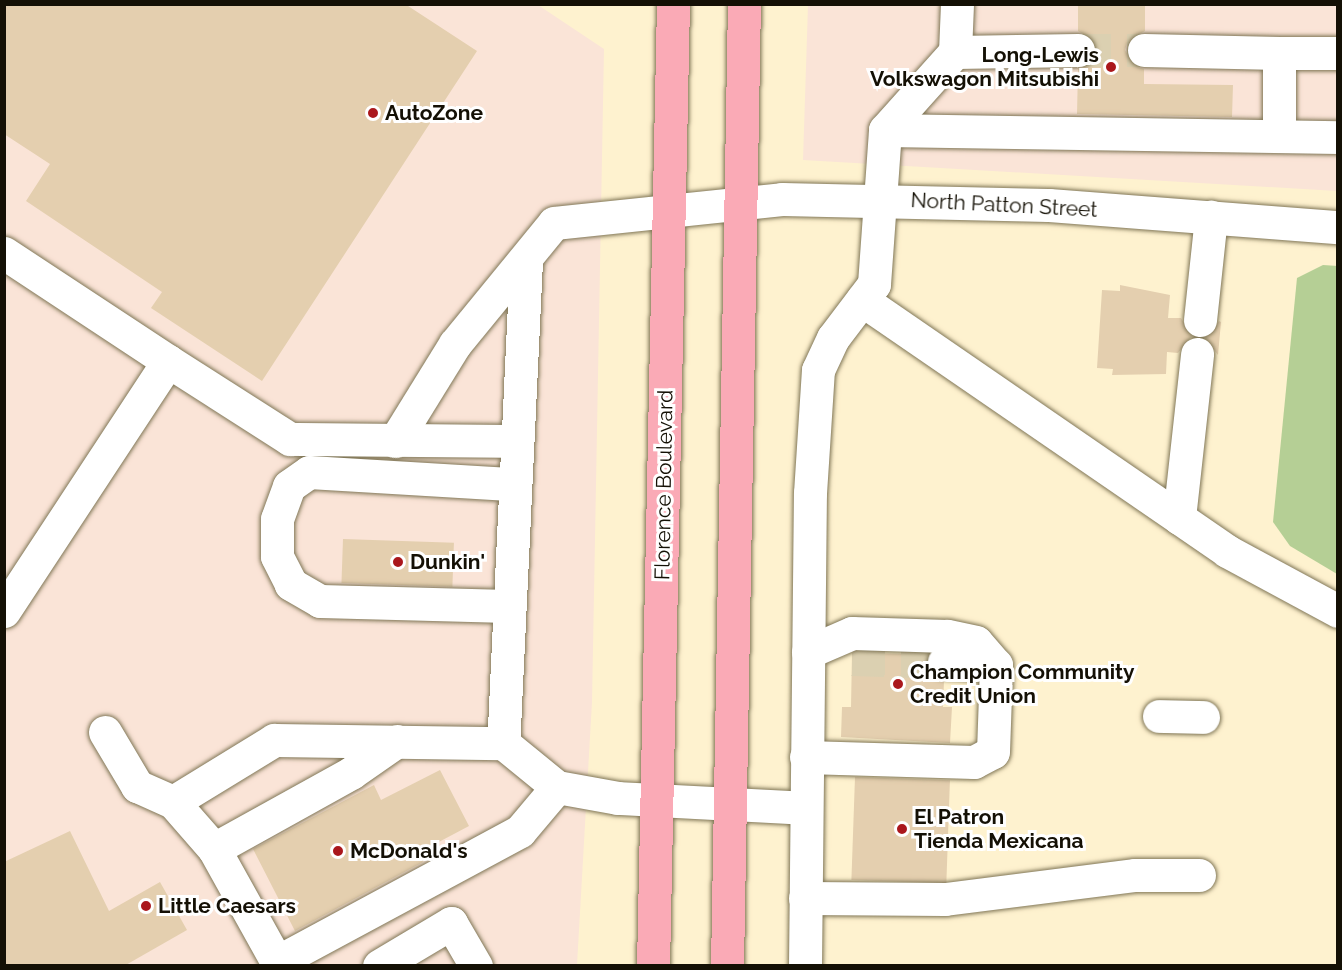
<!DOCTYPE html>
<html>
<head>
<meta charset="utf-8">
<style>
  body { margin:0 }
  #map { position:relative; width:1342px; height:970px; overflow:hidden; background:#fef2cf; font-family:Raleway,sans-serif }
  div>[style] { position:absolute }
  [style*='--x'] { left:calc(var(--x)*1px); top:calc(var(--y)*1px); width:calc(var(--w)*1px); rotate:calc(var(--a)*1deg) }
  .commercial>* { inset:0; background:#fae4d7 }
  .green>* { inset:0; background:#b5cf95 }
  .building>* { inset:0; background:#e4cfaf; transform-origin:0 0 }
  .minor-tunnel>* { height:33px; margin-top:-16.5px; transform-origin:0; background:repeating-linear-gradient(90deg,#dbd0b1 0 33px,transparent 0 49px) }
  .roads { filter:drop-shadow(0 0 2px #807656) drop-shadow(0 0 2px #807656) }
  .minor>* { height:33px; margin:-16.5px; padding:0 16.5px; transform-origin:16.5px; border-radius:16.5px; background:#fff }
  .highway>* { height:33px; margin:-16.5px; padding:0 16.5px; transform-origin:16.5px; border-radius:16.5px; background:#faaab6 }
  .dots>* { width:16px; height:16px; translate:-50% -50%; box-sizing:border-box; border:3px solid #fff; border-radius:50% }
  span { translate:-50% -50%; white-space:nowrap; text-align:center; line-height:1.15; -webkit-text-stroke:6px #fff; paint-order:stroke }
  .poi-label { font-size:21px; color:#141005; font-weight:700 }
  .right { translate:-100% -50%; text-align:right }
  .left { translate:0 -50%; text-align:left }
  .street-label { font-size:21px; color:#141005 }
  .frame { position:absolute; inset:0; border:6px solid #141005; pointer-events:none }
</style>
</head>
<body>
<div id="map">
  <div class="commercial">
    <div style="clip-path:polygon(5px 5px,538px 5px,604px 49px,592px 702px,577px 965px,5px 966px)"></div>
    <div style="clip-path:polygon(808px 5px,1337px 5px,1337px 191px,803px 160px)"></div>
  </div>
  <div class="green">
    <div style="clip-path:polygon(1323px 265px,1338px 266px,1337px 574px,1290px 546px,1273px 522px,1297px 278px)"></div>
  </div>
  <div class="building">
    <div style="clip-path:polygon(4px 4px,405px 4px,477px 51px,262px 381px,151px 308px,162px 292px,26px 201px,50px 164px,4px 134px)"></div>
    <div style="clip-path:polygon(1078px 4px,1145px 4px,1145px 31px,1128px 40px,1125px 50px,1134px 66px,1144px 69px,1144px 84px,1233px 85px,1232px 117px,1077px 114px,1078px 69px,1088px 66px,1097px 50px,1094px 40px,1078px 31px)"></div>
    <div style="clip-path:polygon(1120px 285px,1170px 295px,1168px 318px,1181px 318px,1192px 336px,1178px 353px,1167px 352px,1166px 374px,1112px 375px,1113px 369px,1097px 368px,1102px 290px,1120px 291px)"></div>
    <div style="clip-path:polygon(1219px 321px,1221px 322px,1218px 355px,1205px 338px)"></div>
    <div style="left:343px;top:539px;width:111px;height:44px;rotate:2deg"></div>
    <div style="clip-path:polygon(852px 653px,927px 654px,928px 671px,944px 681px,943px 707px,952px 707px,950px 743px,841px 737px,842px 707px,851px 707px)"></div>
    <div style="clip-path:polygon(440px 770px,469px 826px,418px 853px,423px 862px,295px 931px,253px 849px,374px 785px,381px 800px)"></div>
    <div style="left:855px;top:777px;width:95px;height:103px;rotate:2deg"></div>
    <div style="clip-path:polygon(70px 831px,109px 911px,160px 882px,187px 930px,124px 966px,4px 966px,4px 862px)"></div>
  </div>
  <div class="minor-tunnel">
    <div style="--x:1078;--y:50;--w:66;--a:0"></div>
    <div style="--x:852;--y:659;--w:92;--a:1.9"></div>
  </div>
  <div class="roads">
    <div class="minor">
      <div style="--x:1144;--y:50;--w:135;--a:1.3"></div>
      <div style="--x:1279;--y:53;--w:83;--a:90"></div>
      <div style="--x:955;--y:52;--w:123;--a:-0.9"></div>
      <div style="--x:1279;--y:53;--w:59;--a:0"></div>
      <div style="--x:885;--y:130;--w:453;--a:0.9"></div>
      <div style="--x:4;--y:253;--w:196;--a:33.4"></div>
      <div style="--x:526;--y:261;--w:483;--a:92.7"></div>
      <div style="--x:503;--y:743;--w:70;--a:39.2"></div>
      <div style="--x:557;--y:787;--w:62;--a:10.2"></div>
      <div style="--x:618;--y:798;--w:188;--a:3"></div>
      <div style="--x:862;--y:300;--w:443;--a:34.5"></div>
      <div style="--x:1227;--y:551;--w:126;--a:28.4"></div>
      <div style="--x:1200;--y:320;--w:104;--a:-83.9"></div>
      <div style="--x:395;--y:441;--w:114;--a:-58.3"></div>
      <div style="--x:455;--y:344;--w:156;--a:-50.7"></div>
      <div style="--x:554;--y:223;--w:229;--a:-6"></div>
      <div style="--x:782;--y:199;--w:267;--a:1.3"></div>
      <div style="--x:1049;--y:205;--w:290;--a:4.4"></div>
      <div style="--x:1179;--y:518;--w:165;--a:-83.7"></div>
      <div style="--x:508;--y:606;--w:188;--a:-178.5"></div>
      <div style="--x:320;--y:601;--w:34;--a:-150"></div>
      <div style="--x:291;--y:584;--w:31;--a:-117"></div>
      <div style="--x:277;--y:556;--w:37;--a:-90"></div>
      <div style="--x:277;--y:519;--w:35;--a:-70"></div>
      <div style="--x:289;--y:486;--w:24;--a:-35"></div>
      <div style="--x:309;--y:472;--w:205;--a:3.4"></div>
      <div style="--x:4;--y:611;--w:299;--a:-56.7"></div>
      <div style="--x:168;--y:361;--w:145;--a:32.6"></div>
      <div style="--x:290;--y:439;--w:227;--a:0.5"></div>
      <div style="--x:944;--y:662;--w:52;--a:3.3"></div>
      <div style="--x:1159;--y:716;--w:44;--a:1.3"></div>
      <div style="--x:105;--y:732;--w:63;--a:59.3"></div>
      <div style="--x:137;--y:786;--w:39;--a:24"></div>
      <div style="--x:173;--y:802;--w:119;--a:-31.5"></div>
      <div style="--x:274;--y:740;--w:229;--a:0.8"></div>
      <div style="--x:806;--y:757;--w:168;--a:1.7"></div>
      <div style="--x:974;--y:762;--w:21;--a:-28"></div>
      <div style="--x:993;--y:752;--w:87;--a:-88"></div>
      <div style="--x:996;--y:665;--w:30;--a:-131"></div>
      <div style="--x:976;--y:642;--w:30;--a:-168"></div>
      <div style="--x:947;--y:636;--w:95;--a:-178.2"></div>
      <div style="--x:852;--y:633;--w:48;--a:156.6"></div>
      <div style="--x:173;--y:802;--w:62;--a:48.9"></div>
      <div style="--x:214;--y:849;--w:129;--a:60.9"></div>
      <div style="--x:277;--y:962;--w:276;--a:-28.3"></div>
      <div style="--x:520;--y:831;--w:57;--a:-49.9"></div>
      <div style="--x:214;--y:849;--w:157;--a:-29"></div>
      <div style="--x:351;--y:773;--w:56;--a:-34.8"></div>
      <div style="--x:805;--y:898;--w:140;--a:0.4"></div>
      <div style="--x:945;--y:899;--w:192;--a:-7.2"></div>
      <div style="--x:1135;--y:875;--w:64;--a:0"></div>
      <div style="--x:379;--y:966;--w:84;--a:-30.8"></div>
      <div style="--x:451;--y:923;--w:50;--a:59.8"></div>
      <div style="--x:805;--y:966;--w:473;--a:-89.4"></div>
      <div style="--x:810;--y:493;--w:123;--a:-86.3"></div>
      <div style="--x:818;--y:370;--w:35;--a:-65"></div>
      <div style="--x:833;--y:338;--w:68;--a:-52.8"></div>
      <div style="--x:874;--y:284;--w:154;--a:-85.9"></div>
      <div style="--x:885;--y:130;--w:105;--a:-48.1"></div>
      <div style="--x:955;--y:52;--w:48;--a:-87.6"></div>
    </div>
    <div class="highway">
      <div style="--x:653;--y:966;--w:962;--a:-88.81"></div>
      <div style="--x:727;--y:966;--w:962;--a:-88.99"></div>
    </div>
  </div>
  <div class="dots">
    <div style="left:1111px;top:67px;background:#aa171c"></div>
    <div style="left:373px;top:113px;background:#aa171c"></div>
    <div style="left:398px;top:562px;background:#aa171c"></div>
    <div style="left:898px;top:684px;background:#aa171c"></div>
    <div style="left:902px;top:829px;background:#aa171c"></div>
    <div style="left:338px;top:851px;background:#aa171c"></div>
    <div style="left:146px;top:906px;background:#aa171c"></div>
  </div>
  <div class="poi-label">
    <span class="right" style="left:1099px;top:67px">Long-Lewis<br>Volkswagon Mitsubishi</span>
    <span class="left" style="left:385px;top:113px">AutoZone</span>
    <span class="left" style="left:410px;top:562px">Dunkin'</span>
    <span class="left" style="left:910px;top:684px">Champion Community<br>Credit Union</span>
    <span class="left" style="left:914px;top:829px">El Patron<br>Tienda Mexicana</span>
    <span class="left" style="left:350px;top:851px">McDonald's</span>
    <span class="left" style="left:158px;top:906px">Little Caesars</span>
  </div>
  <div class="street-label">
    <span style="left:1004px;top:205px;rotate:3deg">North Patton Street</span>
    <span style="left:664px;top:485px;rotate:-89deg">Florence Boulevard</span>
  </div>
  <div class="frame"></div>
</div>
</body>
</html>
